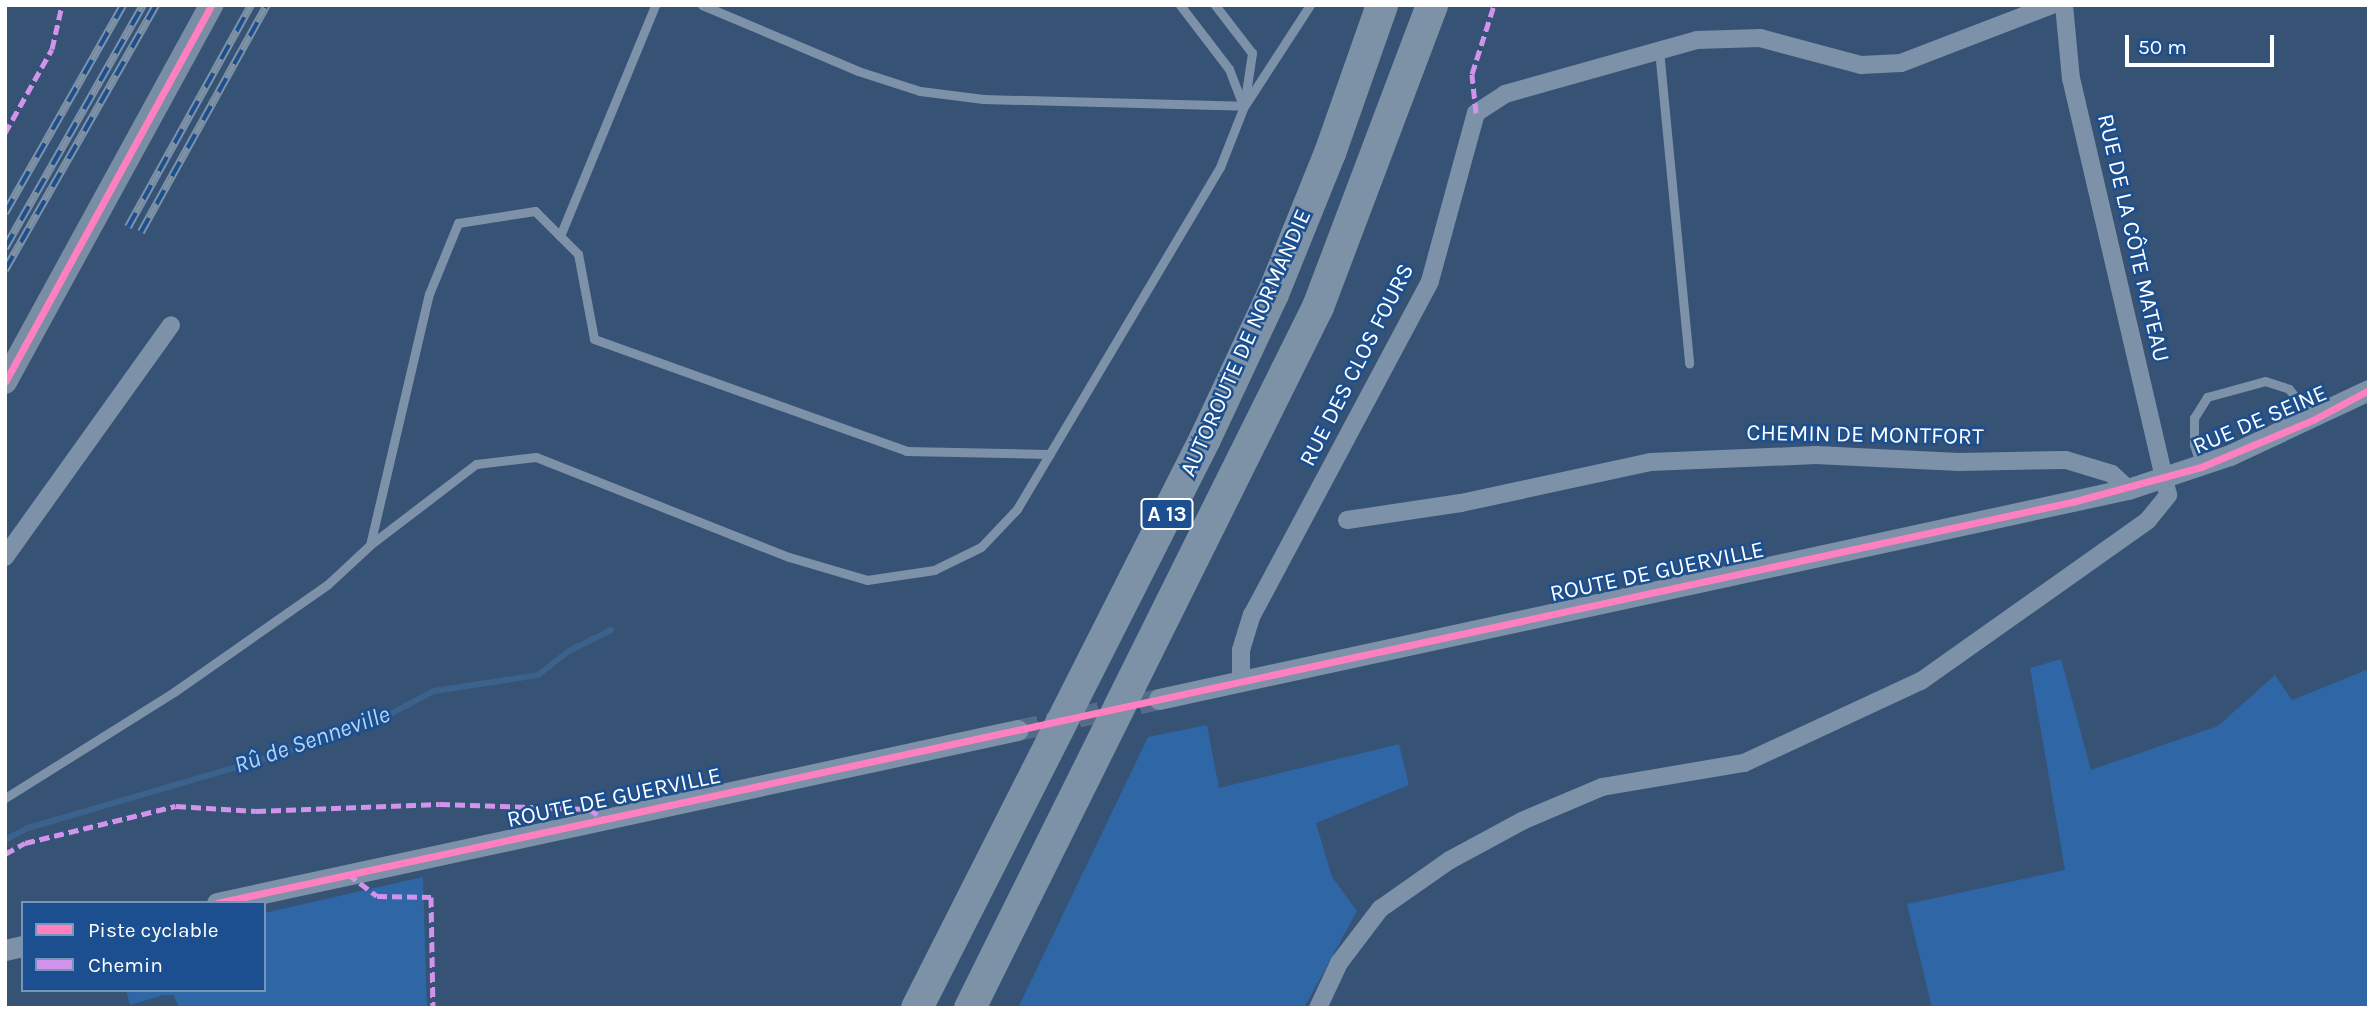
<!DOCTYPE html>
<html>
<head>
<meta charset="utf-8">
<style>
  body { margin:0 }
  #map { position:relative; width:2374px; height:1013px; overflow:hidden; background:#365274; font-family:Karla,sans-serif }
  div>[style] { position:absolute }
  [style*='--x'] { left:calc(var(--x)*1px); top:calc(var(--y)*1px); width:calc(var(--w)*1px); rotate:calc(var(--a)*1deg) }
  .green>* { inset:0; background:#2f66a5 }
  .stream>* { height:6px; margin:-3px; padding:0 3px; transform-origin:3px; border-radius:3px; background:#3b618d }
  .tertiary-tunnel>* { height:21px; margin-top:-10.5px; transform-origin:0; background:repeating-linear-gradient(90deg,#546c89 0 21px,transparent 0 31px) }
  .service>* { height:9px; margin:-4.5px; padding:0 4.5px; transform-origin:4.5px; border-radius:4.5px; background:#7d92a8 }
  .minor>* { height:18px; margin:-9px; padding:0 9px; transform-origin:9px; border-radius:9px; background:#7d92a8 }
  .tertiary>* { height:21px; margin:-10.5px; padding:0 10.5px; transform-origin:10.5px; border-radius:10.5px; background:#7d92a8 }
  .secondary>* { height:24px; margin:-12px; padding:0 12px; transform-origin:12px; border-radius:12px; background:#798da4 }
  .motorway>* { height:32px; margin:-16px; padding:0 16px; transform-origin:16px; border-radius:16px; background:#7e92a7 }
  .rail>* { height:8px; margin-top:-4px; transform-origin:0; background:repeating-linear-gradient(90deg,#1b4f8f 0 16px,#7e92a7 0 32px); box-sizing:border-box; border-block:2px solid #7e92a7 }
  .quiet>* { height:5px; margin-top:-2.5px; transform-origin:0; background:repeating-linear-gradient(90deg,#d193ec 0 10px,transparent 0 15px) }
  .cycleway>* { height:7px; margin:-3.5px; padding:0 3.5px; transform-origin:3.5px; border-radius:3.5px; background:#ff80c0 }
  span { translate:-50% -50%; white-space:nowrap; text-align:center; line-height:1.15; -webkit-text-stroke:5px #1b4f8f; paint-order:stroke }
  .shield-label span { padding:2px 5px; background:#1b4f8f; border:2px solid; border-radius:5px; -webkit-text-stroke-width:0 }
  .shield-label { font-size:21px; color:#fff; font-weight:700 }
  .street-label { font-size:23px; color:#fff }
  .water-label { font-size:24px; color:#b5d3f5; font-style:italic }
  .frame { position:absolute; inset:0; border:7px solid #fff; pointer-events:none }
  .legend { position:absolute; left:21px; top:901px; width:245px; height:91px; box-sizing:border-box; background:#1b4f8f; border:2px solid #7695bc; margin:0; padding:9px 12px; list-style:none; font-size:21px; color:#fff }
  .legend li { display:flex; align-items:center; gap:14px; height:35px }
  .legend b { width:35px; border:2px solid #7695bc }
  .scale { position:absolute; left:2125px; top:35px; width:149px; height:32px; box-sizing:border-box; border:4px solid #fff; border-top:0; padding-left:9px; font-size:21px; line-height:24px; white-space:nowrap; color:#fff; -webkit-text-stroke:5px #1b4f8f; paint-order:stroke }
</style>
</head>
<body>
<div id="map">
  <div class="green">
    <div style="clip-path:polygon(2061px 659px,2091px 770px,2218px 726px,2275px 675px,2292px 700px,2369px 669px,2369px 1008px,1932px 1008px,1907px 904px,2065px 870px,2030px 668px)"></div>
    <div style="clip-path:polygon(1207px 725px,1219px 788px,1399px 744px,1409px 785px,1316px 823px,1332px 877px,1357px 911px,1304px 1008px,1018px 1008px,1148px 737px)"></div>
    <div style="clip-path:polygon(423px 877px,427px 1008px,180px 1008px,173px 995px,163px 995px,130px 1005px,126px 990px,264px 990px,264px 913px)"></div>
  </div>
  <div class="stream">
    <div style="--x:5;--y:840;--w:26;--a:-28"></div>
    <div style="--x:28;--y:828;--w:256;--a:-16.3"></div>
    <div style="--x:274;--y:756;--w:109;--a:-18.8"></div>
    <div style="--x:377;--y:721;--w:64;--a:-27.8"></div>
    <div style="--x:434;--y:691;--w:105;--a:-8.7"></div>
    <div style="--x:538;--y:675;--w:39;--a:-38"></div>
    <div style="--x:569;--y:651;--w:47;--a:-26.6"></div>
  </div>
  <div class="tertiary-tunnel">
    <div style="--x:1018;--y:730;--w:144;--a:-12.4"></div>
  </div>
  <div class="service">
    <div style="--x:702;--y:5;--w:169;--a:22.9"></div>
    <div style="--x:858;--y:71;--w:65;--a:17.9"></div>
    <div style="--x:920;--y:91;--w:64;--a:7.2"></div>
    <div style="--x:983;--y:99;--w:261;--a:1.5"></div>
    <div style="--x:1180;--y:5;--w:81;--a:52.6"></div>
    <div style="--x:1229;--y:69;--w:39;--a:69"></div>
    <div style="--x:1659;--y:50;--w:315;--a:84.5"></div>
    <div style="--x:1245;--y:105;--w:119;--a:-57"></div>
    <div style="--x:560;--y:236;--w:250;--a:-67.6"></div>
    <div style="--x:2201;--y:466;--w:23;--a:-108"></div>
    <div style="--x:2194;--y:444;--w:26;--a:-90"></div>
    <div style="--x:2194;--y:418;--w:25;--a:-58"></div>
    <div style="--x:2207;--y:397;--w:60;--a:-15.4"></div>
    <div style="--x:2265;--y:381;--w:25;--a:18"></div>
    <div style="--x:2289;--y:389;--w:34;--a:52"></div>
    <div style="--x:370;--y:545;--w:133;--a:-37.4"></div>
    <div style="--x:476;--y:464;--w:60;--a:-6.7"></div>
    <div style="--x:536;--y:457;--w:272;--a:21.6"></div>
    <div style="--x:789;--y:557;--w:81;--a:16.4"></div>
    <div style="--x:867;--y:580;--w:68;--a:-8.5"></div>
    <div style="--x:934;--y:570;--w:52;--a:-26.1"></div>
    <div style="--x:981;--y:547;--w:52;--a:-46.5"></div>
    <div style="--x:1017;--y:509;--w:398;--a:-59.3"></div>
    <div style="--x:1220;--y:167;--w:66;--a:-68.5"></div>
    <div style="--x:1244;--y:106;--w:54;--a:-81.4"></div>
    <div style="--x:1252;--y:53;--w:61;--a:-127.6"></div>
    <div style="--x:5;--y:798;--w:199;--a:-32.1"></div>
    <div style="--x:174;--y:692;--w:187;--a:-35"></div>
    <div style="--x:327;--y:585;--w:59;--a:-42.9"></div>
    <div style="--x:370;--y:545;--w:258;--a:-76.8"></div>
    <div style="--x:429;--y:294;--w:77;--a:-67.8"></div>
    <div style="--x:458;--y:223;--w:78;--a:-8.9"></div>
    <div style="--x:535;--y:211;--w:61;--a:45"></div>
    <div style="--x:578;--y:254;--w:86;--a:79.3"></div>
    <div style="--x:594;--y:339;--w:331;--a:19.7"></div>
    <div style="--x:906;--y:451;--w:144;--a:1.2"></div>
  </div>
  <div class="minor">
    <div style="--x:1347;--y:520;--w:115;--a:-8.5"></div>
    <div style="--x:1461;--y:503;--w:194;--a:-12.2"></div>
    <div style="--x:1651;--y:462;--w:165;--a:-2.4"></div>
    <div style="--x:1816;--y:455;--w:143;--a:2.8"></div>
    <div style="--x:1959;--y:462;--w:107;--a:-1.1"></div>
    <div style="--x:2066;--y:460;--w:48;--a:16.9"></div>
    <div style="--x:2112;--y:474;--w:22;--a:43"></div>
    <div style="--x:5;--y:557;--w:285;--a:-54.4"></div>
    <div style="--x:1241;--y:681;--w:31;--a:-90"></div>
    <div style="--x:1241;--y:650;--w:37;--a:-73"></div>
    <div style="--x:1252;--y:615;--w:378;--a:-61.9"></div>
    <div style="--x:1430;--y:281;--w:174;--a:-74.7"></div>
    <div style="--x:1476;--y:113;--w:35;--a:-33"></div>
    <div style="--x:1505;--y:94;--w:199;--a:-15.7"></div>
    <div style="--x:1697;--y:40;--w:63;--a:-1.8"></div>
    <div style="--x:1760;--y:38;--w:105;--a:15"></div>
    <div style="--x:1861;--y:65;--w:40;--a:-2.9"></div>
    <div style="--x:1901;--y:63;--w:162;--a:-21"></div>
    <div style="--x:1318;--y:1008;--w:50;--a:-65"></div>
    <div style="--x:1339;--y:963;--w:68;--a:-52.8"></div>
    <div style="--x:1380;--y:909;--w:85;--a:-35"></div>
    <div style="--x:1450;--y:860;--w:82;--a:-28.4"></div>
    <div style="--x:1522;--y:821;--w:87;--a:-23"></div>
    <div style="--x:1602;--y:787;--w:144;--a:-9.6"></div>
    <div style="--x:1744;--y:763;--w:195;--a:-24.9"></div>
    <div style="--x:1921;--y:681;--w:278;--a:-35.3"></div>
    <div style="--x:2148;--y:520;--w:32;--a:-51"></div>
    <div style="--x:2168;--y:495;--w:427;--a:-103.1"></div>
    <div style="--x:2071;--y:79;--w:74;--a:-95.4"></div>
  </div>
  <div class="tertiary">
    <div style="--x:1159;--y:699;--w:991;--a:-12.23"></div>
    <div style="--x:2128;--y:489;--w:108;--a:-18.4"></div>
    <div style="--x:2230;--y:455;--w:153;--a:-25.1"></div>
    <div style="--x:217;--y:903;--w:819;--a:-12.19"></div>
    <div style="--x:5;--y:950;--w:18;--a:-13"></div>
  </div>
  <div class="secondary">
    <div style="--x:5;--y:382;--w:430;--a:-61.3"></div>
  </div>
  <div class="motorway">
    <div style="--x:917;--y:1008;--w:638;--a:-63.15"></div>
    <div style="--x:1205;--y:439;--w:160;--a:-64.9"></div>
    <div style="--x:1273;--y:294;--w:152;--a:-68"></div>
    <div style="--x:1330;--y:153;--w:157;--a:-70.6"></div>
    <div style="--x:970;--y:1008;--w:783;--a:-63.6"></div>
    <div style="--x:1318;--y:307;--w:323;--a:-69.3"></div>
  </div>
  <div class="rail">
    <div style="--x:5;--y:213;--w:239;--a:-60.4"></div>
    <div style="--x:128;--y:227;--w:254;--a:-61"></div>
    <div style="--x:141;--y:232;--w:260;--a:-61"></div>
    <div style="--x:5;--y:248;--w:279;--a:-60.4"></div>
    <div style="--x:5;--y:270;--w:305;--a:-60.3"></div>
  </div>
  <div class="quiet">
    <div style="--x:1476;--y:113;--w:39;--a:-96"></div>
    <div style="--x:1472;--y:74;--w:72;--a:-72.3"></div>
    <div style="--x:5;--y:133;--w:96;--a:-60.8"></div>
    <div style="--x:52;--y:49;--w:45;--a:-77.2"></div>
    <div style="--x:5;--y:854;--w:23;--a:-29"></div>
    <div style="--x:25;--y:843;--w:155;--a:-13.8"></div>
    <div style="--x:176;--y:806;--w:80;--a:3.6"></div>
    <div style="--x:256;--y:811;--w:184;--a:-2.2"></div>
    <div style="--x:440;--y:804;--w:149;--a:1.9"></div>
    <div style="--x:589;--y:809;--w:18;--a:34"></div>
    <div style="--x:348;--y:874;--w:36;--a:37"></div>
    <div style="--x:377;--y:896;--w:54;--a:1.1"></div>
    <div style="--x:431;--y:897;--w:111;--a:89"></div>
  </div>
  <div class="cycleway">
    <div style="--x:5;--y:382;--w:430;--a:-61.3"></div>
    <div style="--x:217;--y:903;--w:1898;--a:-12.2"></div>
    <div style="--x:2072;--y:502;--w:134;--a:-15.2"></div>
    <div style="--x:2201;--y:467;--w:121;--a:-22.8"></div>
    <div style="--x:2313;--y:420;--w:64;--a:-28.2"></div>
  </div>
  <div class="shield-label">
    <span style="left:1167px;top:514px">A 13</span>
  </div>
  <div class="street-label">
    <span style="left:2133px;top:238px;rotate:77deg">RUE DE LA CÔTE MATEAU</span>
    <span style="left:1246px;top:343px;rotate:-66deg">AUTOROUTE DE NORMANDIE</span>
    <span style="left:1357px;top:365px;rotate:-63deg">RUE DES CLOS FOURS</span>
    <span style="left:2260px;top:420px;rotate:-23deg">RUE DE SEINE</span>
    <span style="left:1865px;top:435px;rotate:1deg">CHEMIN DE MONTFORT</span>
    <span style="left:1657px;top:572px;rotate:-12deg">ROUTE DE GUERVILLE</span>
    <span style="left:614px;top:798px;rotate:-12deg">ROUTE DE GUERVILLE</span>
  </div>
  <div class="water-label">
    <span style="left:312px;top:740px;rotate:-19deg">Rû de Senneville</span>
  </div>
  <div class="frame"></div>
  <ul class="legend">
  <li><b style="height:9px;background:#ff80c0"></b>Piste cyclable</li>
  <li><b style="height:9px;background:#d193ec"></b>Chemin</li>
  </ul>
  <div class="scale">50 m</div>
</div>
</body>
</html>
